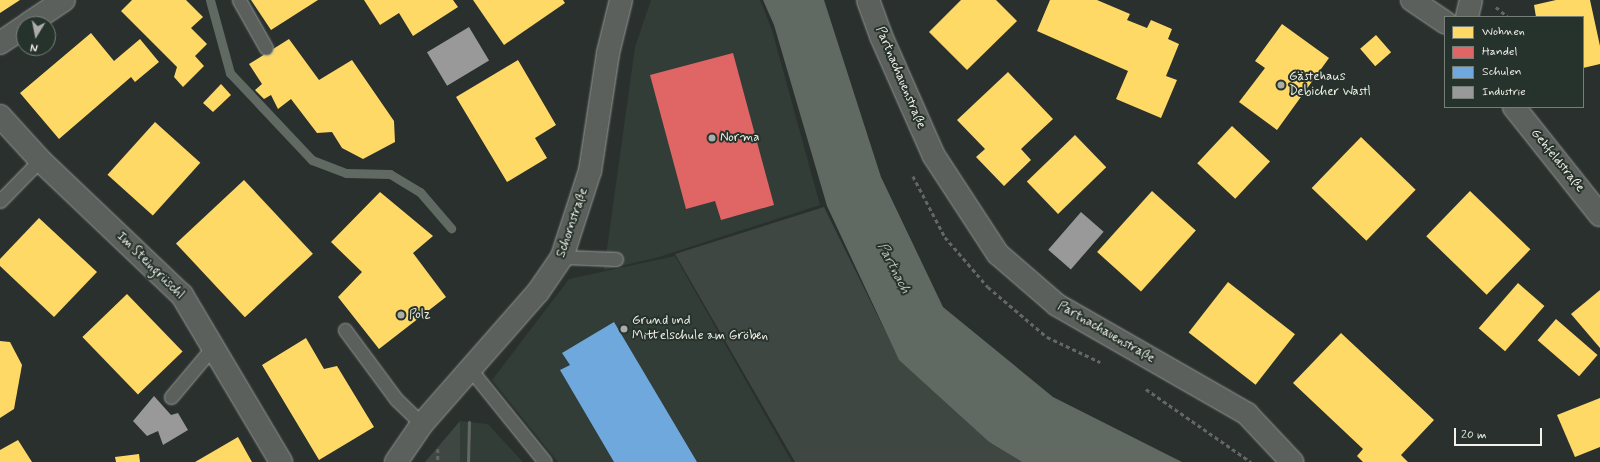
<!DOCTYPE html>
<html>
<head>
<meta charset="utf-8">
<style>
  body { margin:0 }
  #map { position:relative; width:1600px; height:462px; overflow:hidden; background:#29302d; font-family:Mynerve,sans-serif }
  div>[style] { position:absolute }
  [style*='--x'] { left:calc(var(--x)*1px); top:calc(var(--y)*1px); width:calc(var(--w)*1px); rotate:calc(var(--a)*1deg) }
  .built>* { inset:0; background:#323d37 }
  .green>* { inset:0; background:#3e4742 }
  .water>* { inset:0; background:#616963 }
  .homes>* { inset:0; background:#ffd966; transform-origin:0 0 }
  .shops>* { inset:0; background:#e06666 }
  .schools>* { inset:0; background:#6fa8dc }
  .industry>* { inset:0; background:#999; transform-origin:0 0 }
  .stream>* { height:9px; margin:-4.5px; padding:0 4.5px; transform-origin:4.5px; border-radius:4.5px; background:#616963 }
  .path>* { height:2.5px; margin-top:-1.25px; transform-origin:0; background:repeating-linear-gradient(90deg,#646764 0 4px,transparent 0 7px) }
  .roads { filter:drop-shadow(0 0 1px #969996) drop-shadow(0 0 1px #969996) }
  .service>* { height:13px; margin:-6.5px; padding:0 6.5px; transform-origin:6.5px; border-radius:6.5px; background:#5c605c }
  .minor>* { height:22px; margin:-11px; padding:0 11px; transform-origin:11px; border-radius:11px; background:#5c605c }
  .rail>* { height:3px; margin:-1.5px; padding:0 1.5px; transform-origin:1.5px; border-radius:1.5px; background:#646764 }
  .dots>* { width:11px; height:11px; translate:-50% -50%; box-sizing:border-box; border:2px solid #26332d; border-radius:50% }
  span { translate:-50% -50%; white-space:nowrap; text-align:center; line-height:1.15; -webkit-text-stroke:4px #26332d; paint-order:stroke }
  .street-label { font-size:13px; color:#f4f1e8 }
  .poi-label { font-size:13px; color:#f4f1e8 }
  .left { translate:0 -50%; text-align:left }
  .water-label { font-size:14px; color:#bcbdb5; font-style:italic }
  .legend { position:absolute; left:1444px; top:16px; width:140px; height:92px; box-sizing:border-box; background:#26332d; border:1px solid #787f78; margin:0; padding:5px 7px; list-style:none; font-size:12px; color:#f4f1e8 }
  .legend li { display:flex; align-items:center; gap:8px; height:20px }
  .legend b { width:20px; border:1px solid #787f78 }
  .north { position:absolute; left:16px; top:16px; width:40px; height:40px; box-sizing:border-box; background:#26332d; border:1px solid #787f78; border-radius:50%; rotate:190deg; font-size:11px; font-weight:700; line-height:16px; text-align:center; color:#f4f1e8 }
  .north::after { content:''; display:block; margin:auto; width:14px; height:18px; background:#adada7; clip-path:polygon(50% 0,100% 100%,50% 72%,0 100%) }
  .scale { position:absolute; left:1454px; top:428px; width:88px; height:18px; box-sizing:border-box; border:2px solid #f4f1e8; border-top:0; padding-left:5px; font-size:12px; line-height:14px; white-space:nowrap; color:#f4f1e8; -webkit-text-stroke:3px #26332d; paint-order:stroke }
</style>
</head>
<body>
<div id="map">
  <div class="built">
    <div style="clip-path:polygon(651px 0,760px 0,772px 30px,820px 205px,659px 257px,604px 270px,635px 47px)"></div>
    <div style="clip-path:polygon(675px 256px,792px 462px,558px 462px,492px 380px,569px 279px)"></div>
    <div style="clip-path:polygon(460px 421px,488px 424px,523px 462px,460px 462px)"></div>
  </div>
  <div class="green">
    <div style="clip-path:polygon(824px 207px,899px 359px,989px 442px,1022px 462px,795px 462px,675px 254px)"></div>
    <div style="clip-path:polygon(460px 421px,460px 462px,425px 462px)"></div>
  </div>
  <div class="water">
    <div style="clip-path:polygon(763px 0,824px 0,881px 177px,943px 307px,1053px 397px,1182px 462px,1022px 462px,989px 442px,899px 360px,827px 206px,774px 25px)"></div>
  </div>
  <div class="homes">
    <div style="clip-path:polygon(0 0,20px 0,0 13px)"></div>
    <div style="clip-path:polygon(132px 0,186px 0,203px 17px,191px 28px,207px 44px,195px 56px,204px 66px,183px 87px,174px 77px,177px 67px,121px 11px)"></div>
    <div style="clip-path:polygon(251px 0,318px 0,271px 30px)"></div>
    <div style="clip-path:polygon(364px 0,453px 0,458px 7px,413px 36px,399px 13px,380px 25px)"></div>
    <div style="clip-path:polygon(473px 0,563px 0,565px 3px,504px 45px)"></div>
    <div style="clip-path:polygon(961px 0,996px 0,1017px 21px,967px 70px,929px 32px)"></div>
    <div style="clip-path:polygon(1050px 0,1097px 0,1130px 14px,1127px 20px,1147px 28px,1151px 20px,1172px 29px,1168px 39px,1179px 44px,1166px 76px,1177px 80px,1161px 118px,1116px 99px,1128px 71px,1037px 31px)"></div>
    <div style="clip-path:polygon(1556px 0,1590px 0,1600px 46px,1600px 64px,1583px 68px,1583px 17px,1536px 17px,1534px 5px)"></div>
    <div style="clip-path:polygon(1282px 24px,1329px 58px,1277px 130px,1239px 102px,1265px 68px,1255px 61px)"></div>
    <div style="clip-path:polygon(91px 33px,114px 61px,140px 39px,159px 62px,135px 82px,131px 77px,59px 139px,20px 93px)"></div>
    <div style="left:1376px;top:35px;width:23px;height:21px;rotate:49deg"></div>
    <div style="clip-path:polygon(289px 39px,319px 80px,352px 60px,394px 121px,395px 142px,363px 159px,342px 148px,332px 132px,317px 133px,291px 99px,278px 109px,271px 95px,264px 99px,255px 90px,262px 84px,249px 64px)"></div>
    <div style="clip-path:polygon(518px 60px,556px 125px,535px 138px,547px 158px,507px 182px,456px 97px)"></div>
    <div style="clip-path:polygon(1008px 72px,1053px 119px,1021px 149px,1031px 160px,1004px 186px,976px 157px,985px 149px,957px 120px)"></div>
    <div style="clip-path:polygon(221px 84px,231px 95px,213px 112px,203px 103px)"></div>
    <div style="left:155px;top:122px;width:61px;height:71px;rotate:42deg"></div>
    <div style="left:1232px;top:126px;width:52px;height:51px;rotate:43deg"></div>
    <div style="left:1075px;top:135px;width:45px;height:67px;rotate:46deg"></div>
    <div style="left:1361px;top:137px;width:76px;height:71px;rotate:44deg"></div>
    <div style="left:244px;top:180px;width:101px;height:93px;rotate:47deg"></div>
    <div style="left:1152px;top:191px;width:59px;height:82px;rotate:42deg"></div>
    <div style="left:1470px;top:191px;width:84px;height:63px;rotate:44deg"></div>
    <div style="clip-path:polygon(380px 192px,433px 236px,413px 253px,446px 297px,379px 349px,338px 297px,362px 272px,331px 242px)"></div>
    <div style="clip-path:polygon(39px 218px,97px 272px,54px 317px,0 266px,0 259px)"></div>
    <div style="left:1228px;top:282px;width:85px;height:64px;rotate:38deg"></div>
    <div style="left:1518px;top:283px;width:35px;height:60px;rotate:41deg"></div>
    <div style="clip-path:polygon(1600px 290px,1600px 348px,1571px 314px)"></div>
    <div style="left:127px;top:294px;width:80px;height:62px;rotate:46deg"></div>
    <div style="left:1556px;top:319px;width:55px;height:28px;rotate:41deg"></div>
    <div style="clip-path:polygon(1341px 333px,1434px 420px,1401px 455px,1408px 462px,1363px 462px,1357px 456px,1363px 449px,1293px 383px)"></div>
    <div style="clip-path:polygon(306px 338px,324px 369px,337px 366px,374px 427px,319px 460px,262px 365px)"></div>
    <div style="clip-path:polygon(0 341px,10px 342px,22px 365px,14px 409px,0 418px)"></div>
    <div style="clip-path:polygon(1600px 398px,1600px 447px,1575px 457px,1557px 415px)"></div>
    <div style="clip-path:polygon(238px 437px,252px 462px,195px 462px)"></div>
    <div style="clip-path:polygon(18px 440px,32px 462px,0 462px,0 450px)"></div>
    <div style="clip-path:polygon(139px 454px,140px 462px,116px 462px,115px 457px)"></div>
  </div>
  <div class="shops">
    <div style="clip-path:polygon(733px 53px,774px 205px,721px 220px,715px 201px,686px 209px,650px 75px)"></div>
  </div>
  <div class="schools">
    <div style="clip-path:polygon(614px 322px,697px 462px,614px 462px,560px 370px,570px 365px,562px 353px)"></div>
  </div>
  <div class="industry">
    <div style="left:469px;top:27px;width:39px;height:49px;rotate:59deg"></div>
    <div style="left:1081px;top:212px;width:30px;height:50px;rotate:41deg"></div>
    <div style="clip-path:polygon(154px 396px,171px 415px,178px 413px,188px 430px,163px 445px,158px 431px,147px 436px,133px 421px)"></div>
  </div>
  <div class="stream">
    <div style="--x:210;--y:0;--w:76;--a:74.7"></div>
    <div style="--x:230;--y:73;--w:120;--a:46.7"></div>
    <div style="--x:312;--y:160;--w:36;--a:21"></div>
    <div style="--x:346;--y:173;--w:44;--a:1.3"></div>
    <div style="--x:390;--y:174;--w:35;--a:31"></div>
    <div style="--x:420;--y:192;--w:48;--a:49.3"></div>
  </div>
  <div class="path">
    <div style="--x:1496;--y:7;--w:16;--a:40"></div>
    <div style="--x:913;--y:176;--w:69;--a:62.3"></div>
    <div style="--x:945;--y:237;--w:66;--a:49.3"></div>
    <div style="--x:988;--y:287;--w:77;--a:40.3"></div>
    <div style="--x:1047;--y:337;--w:59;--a:25.3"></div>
    <div style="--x:1146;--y:389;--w:128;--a:34.8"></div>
    <div style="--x:438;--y:449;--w:13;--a:90"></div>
  </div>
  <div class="roads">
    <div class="service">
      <div style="--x:239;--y:0;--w:55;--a:60.6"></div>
      <div style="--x:0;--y:201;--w:57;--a:-45.7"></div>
      <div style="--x:562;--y:257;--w:54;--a:2.1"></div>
      <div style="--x:345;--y:330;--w:86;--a:53.5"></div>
      <div style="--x:396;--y:399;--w:36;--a:44"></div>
      <div style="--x:470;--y:369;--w:119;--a:51.1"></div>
      <div style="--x:171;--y:397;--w:65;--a:-50"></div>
    </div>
    <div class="minor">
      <div style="--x:868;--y:0;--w:38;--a:70"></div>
      <div style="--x:881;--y:36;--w:131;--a:66.2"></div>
      <div style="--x:934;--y:156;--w:117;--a:56.9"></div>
      <div style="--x:998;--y:254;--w:78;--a:40.8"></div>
      <div style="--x:1057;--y:305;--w:219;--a:29.8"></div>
      <div style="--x:1247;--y:414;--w:66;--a:46.8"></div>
      <div style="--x:1412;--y:0;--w:40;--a:34"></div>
      <div style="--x:1467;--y:17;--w:17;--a:-77"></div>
      <div style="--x:28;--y:24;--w:43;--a:-33.7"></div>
      <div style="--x:0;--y:43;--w:29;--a:-34"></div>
      <div style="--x:1514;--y:107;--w:138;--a:51.5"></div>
      <div style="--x:0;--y:116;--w:59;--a:47.7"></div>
      <div style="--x:40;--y:160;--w:196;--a:43.6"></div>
      <div style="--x:182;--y:295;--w:194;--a:59.3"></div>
      <div style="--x:396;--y:462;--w:46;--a:-55.6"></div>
      <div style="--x:422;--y:424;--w:176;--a:-48.7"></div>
      <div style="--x:538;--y:292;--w:42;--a:-55.6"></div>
      <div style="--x:562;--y:257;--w:90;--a:-72"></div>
      <div style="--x:590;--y:171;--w:119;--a:-81.3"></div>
      <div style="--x:608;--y:53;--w:55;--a:-76.2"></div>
    </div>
  </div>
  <div class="rail">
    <div style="--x:468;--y:462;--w:40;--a:-88.6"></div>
  </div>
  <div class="dots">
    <div style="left:1281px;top:85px;background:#adada7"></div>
    <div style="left:712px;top:138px;background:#adada7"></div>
    <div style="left:401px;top:315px;background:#adada7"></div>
    <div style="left:624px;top:329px;background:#adada7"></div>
  </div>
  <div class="street-label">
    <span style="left:900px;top:78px;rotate:67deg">Partnachauenstraße</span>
    <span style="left:1557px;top:161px;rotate:51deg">Gehfeldstraße</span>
    <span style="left:573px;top:223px;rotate:-71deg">Schornstraße</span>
    <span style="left:150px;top:266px;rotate:45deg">Im Steingrüschl</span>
    <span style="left:1106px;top:333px;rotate:30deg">Partnachauenstraße</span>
  </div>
  <div class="poi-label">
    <span class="left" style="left:1289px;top:85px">Gästehaus<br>Debicher Wastl</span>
    <span class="left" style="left:720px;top:138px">Norma</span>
    <span class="left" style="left:409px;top:315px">Polz</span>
    <span class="left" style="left:632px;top:329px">Grund und<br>Mittelschule am Gröben</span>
  </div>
  <div class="water-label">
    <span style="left:894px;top:268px;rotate:63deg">Partnach</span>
  </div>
  <ul class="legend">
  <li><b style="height:11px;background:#ffd966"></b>Wohnen</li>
  <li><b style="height:11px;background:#e06666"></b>Handel</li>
  <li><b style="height:11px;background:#6fa8dc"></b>Schulen</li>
  <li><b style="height:11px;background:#999"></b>Industrie</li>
  </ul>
  <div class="north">N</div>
  <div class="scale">20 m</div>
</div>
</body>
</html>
